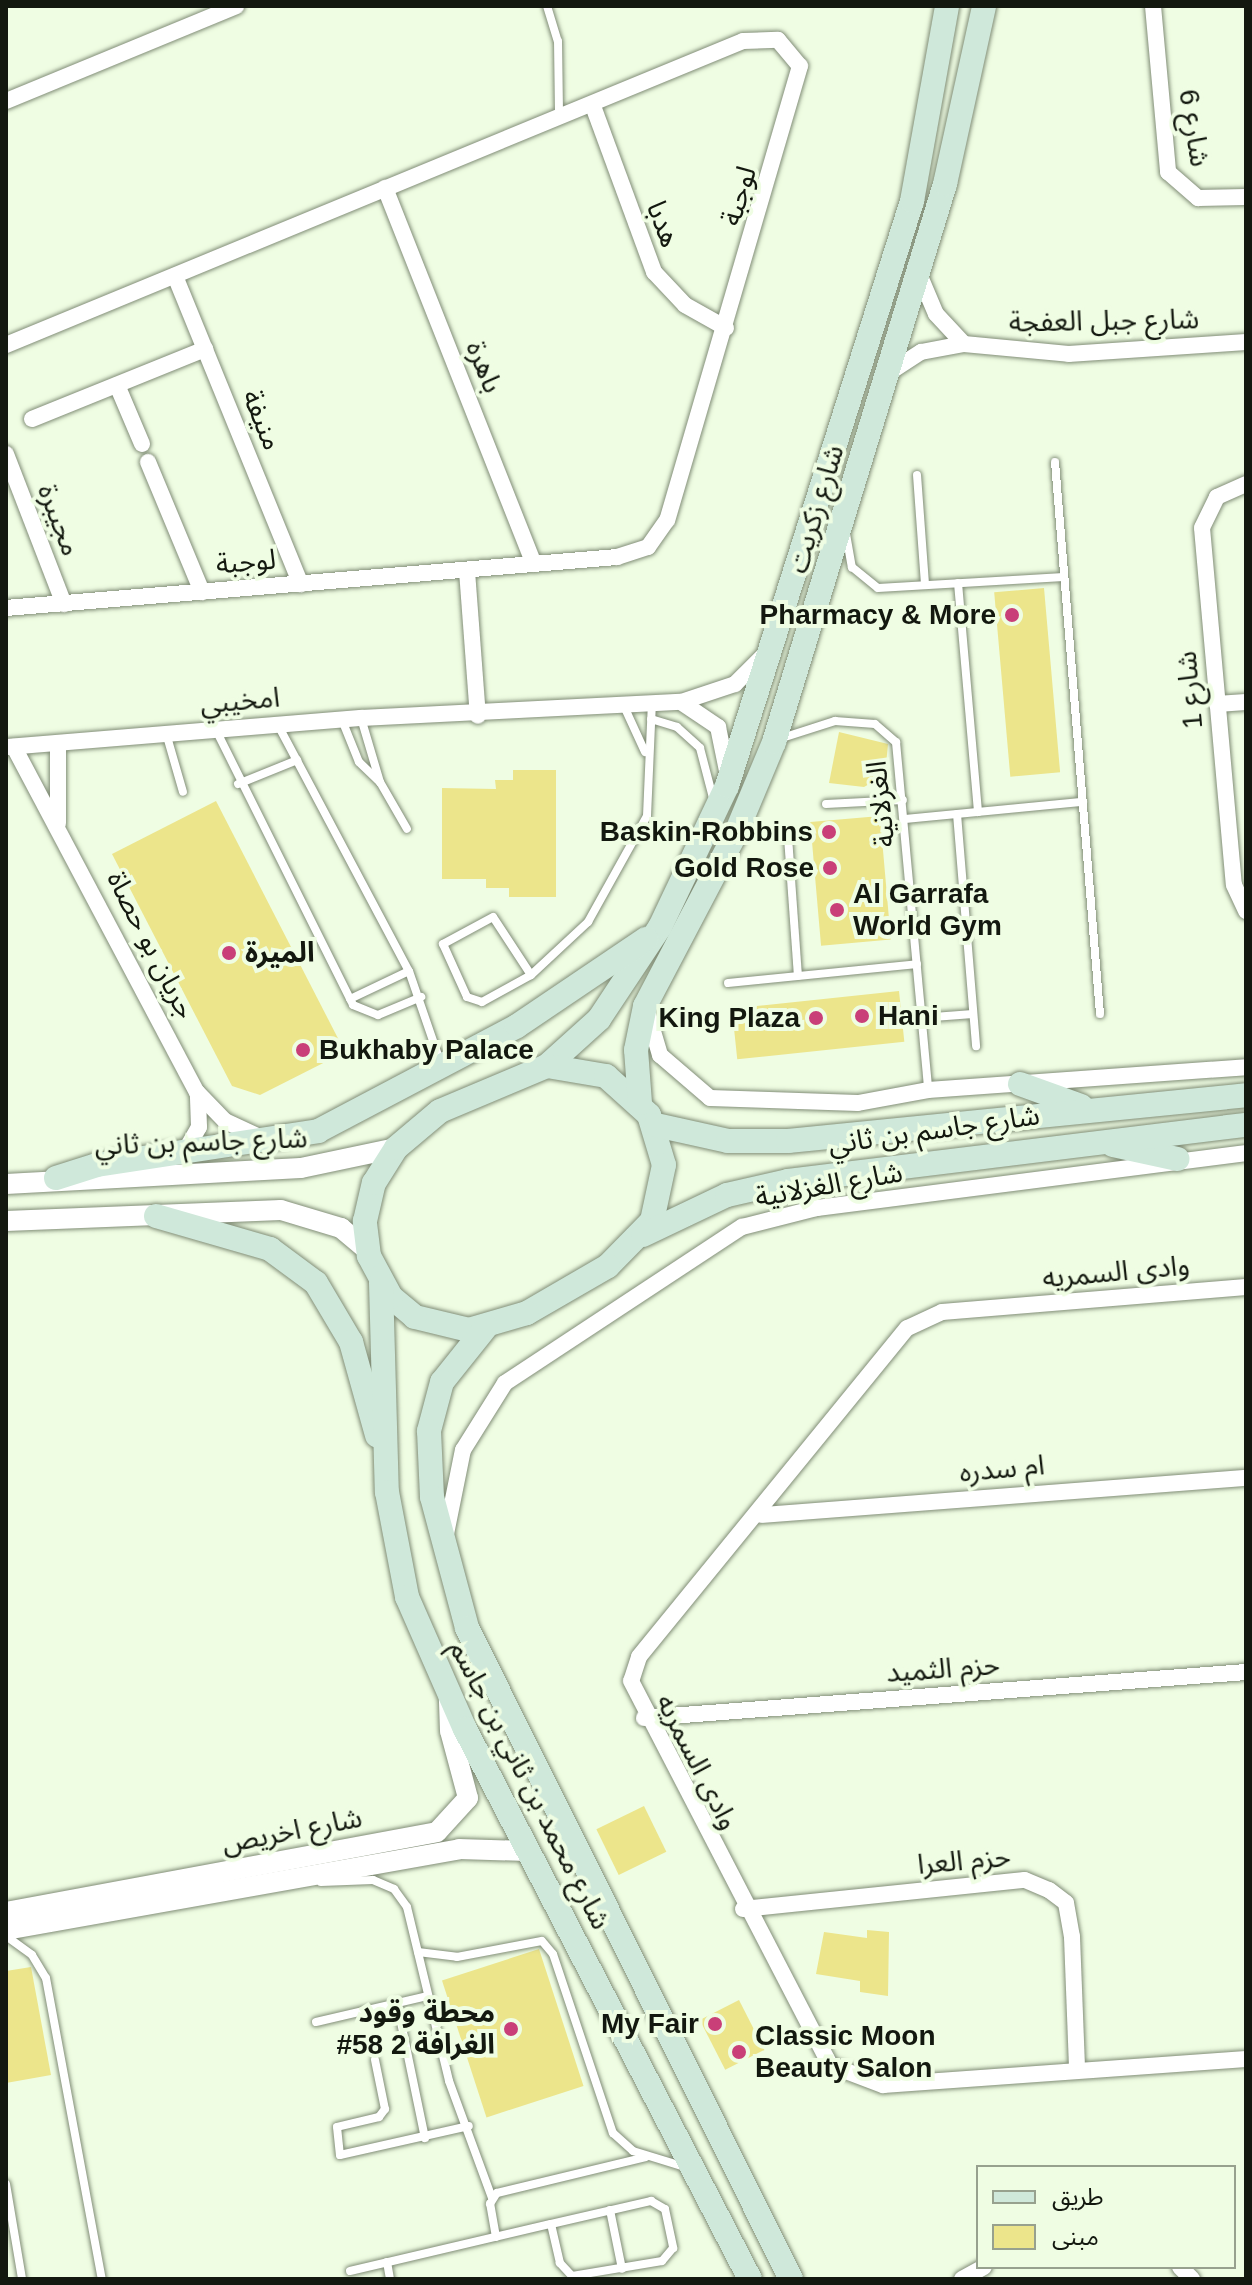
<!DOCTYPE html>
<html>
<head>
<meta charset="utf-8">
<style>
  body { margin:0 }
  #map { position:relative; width:1252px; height:2285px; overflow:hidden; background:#effde3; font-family:Arial,"Noto Sans Arabic",sans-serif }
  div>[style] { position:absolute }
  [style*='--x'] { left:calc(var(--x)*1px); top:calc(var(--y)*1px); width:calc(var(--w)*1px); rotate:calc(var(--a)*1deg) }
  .building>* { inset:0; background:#ece58b; transform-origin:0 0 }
  .roads { filter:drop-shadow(0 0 2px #818d77) drop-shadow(0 0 2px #818d77) }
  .service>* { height:8px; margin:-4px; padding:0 4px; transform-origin:4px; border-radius:4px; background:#fff }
  .minor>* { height:16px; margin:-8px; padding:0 8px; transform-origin:8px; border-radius:8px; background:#fff }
  .tertiary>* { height:20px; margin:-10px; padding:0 10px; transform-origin:10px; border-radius:10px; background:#fff }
  .secondary>* { height:24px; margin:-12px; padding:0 12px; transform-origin:12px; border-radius:12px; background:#cfe8da }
  .dots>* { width:22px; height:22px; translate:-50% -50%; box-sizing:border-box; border:4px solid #effde3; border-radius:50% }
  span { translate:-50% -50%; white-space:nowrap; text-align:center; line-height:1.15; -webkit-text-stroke:8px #effde3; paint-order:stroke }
  .street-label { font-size:28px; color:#13180f }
  .poi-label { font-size:28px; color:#13180f; font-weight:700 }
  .right { translate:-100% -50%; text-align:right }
  .left { translate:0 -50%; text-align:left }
  .frame { position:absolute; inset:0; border:8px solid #13180f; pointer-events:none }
  .legend { position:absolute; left:976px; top:2165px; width:260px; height:104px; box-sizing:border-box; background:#effde3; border:2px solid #97a18e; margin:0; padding:10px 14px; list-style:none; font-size:24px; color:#13180f }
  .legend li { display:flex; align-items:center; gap:16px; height:40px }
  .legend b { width:40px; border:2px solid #97a18e }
</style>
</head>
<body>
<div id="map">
  <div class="building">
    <div style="left:1044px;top:588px;width:185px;height:50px;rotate:85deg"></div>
    <div style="clip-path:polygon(839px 732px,888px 744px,885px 775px,864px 787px,829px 783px)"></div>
    <div style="clip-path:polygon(513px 770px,556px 770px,556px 897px,509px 897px,509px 888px,486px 888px,486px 879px,442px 879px,442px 788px,496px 789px,495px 780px,513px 780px)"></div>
    <div style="clip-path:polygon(216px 801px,345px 1052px,260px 1095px,232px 1086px,112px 854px)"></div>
    <div style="left:880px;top:816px;width:124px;height:70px;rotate:85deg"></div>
    <div style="left:899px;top:991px;width:51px;height:168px;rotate:84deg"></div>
    <div style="left:644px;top:1806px;width:51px;height:53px;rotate:64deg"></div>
    <div style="clip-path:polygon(867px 1930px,889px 1932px,888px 1996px,860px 1992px,860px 1981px,816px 1974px,824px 1932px,867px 1938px)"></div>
    <div style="left:539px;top:1949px;width:144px;height:102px;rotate:72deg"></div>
    <div style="clip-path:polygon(31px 1967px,51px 2075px,6px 2083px,6px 1971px)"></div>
    <div style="left:739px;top:2000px;width:56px;height:44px;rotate:63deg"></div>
  </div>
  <div class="roads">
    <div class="service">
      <div style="--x:547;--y:6;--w:37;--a:73"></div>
      <div style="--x:558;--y:41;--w:74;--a:89.2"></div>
      <div style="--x:1055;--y:462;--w:554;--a:85.34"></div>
      <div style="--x:917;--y:475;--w:110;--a:85.8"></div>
      <div style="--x:846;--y:534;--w:34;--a:80"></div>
      <div style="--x:852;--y:567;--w:33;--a:39"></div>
      <div style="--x:878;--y:588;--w:186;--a:-3.4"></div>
      <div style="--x:958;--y:583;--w:230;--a:85"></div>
      <div style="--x:623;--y:704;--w:53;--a:65.4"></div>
      <div style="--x:361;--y:718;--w:67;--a:73.5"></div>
      <div style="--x:380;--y:782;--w:54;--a:60.1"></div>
      <div style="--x:651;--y:719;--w:27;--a:17"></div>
      <div style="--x:677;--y:727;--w:31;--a:42"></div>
      <div style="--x:700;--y:748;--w:52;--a:75.4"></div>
      <div style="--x:342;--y:720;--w:45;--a:68"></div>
      <div style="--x:359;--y:762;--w:29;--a:44"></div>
      <div style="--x:278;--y:725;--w:279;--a:62"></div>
      <div style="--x:409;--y:971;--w:95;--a:71"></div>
      <div style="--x:216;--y:730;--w:307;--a:63.5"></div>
      <div style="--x:353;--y:1005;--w:27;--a:22"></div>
      <div style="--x:378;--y:1015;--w:47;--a:-22.7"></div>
      <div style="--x:166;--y:733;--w:61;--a:73.9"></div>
      <div style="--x:782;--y:738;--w:56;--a:-17.8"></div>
      <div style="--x:835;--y:721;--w:40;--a:4.3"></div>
      <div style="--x:875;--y:724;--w:28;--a:41"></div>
      <div style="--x:896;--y:742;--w:349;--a:84.7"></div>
      <div style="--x:238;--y:784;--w:64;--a:-22.1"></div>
      <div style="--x:826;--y:804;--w:77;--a:-3"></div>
      <div style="--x:957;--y:814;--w:233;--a:85.3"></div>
      <div style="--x:905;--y:819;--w:179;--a:-5.5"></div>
      <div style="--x:788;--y:837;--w:139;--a:85.9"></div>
      <div style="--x:531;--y:975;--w:69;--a:-123.2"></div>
      <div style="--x:493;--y:917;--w:57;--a:151.6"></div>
      <div style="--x:443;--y:944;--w:58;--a:65.6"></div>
      <div style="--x:467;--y:997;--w:16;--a:18"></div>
      <div style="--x:482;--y:1002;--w:56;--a:-28.9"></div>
      <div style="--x:531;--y:975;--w:78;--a:-42.9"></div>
      <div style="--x:588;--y:922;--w:121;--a:-60.9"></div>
      <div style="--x:647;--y:816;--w:113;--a:-87.5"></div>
      <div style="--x:728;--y:983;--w:190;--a:-5.7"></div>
      <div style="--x:350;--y:999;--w:65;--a:-25.4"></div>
      <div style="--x:920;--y:1018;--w:53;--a:-4.3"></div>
      <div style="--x:321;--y:1882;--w:52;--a:-2.2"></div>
      <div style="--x:373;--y:1880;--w:23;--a:23"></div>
      <div style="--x:394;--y:1889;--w:22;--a:54"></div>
      <div style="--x:407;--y:1907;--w:179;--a:76.4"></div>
      <div style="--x:449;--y:2081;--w:125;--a:69.8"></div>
      <div style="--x:6;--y:1936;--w:32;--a:36"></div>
      <div style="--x:32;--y:1955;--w:27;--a:59"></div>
      <div style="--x:46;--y:1978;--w:306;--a:79.5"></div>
      <div style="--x:418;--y:1952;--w:39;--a:7"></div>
      <div style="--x:457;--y:1957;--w:86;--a:-10.7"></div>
      <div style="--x:542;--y:1941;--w:17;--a:50"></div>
      <div style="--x:553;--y:1954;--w:189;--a:71.5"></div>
      <div style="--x:613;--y:2133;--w:27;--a:42"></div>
      <div style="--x:633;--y:2151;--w:54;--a:17.1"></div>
      <div style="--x:397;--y:2003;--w:138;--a:78.3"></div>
      <div style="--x:316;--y:2022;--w:115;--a:-13.1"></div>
      <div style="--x:375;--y:2060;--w:50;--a:78.5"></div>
      <div style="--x:385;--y:2109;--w:10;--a:127"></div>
      <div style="--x:379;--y:2117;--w:43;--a:166.6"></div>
      <div style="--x:337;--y:2127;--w:28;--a:84"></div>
      <div style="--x:340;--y:2155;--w:132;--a:-12.7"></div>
      <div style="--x:6;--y:2184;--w:96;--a:80.4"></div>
      <div style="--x:610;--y:2210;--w:60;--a:78.5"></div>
      <div style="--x:496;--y:2237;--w:34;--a:-100"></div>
      <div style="--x:490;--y:2204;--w:13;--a:-58"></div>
      <div style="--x:497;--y:2193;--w:153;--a:-13.6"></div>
      <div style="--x:387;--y:2262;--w:17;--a:80"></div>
      <div style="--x:350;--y:2271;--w:206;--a:-13.2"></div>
      <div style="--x:551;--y:2224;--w:103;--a:-13"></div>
      <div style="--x:651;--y:2201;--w:16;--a:30"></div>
      <div style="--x:665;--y:2209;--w:40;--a:78"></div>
      <div style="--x:673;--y:2248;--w:17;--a:130"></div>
      <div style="--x:662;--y:2261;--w:91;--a:170.5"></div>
      <div style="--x:572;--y:2276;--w:18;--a:-133"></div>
      <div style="--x:560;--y:2263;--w:40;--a:-103"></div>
    </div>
    <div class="minor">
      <div style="--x:1153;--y:6;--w:167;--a:84.8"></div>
      <div style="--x:1168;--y:172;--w:40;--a:41"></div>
      <div style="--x:1198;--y:198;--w:48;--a:-1.2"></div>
      <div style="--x:6;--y:101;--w:249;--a:-22.4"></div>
      <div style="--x:593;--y:106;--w:177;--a:69.8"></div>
      <div style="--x:654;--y:272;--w:45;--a:46.8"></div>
      <div style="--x:685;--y:305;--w:47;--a:29.3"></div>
      <div style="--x:385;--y:188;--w:404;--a:68.4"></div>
      <div style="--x:919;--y:274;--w:43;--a:67"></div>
      <div style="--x:936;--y:314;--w:41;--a:47"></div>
      <div style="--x:175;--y:276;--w:333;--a:67.8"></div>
      <div style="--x:6;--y:345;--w:797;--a:-22.42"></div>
      <div style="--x:743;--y:41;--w:35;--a:-2"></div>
      <div style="--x:778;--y:40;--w:34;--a:50"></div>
      <div style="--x:800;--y:66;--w:473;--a:106.3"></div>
      <div style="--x:667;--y:520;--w:33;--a:125"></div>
      <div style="--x:648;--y:547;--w:33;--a:162"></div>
      <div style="--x:617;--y:557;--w:613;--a:175.23"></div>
      <div style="--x:890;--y:372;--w:37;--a:-33"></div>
      <div style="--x:921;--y:352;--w:44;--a:-10.5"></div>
      <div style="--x:964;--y:344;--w:105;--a:5.4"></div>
      <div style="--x:1069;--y:354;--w:177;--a:-3.9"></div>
      <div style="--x:117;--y:385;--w:64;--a:67"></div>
      <div style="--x:32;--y:419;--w:187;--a:-22"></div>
      <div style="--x:6;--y:454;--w:161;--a:68.9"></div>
      <div style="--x:148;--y:462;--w:141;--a:67.4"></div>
      <div style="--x:1246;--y:484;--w:32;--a:156"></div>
      <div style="--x:1217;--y:497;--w:34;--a:116"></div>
      <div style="--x:1202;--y:528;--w:358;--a:84.9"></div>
      <div style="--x:1234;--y:885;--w:29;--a:65"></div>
      <div style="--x:467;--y:571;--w:145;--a:85.7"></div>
      <div style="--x:681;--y:702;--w:45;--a:34"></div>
      <div style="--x:718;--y:727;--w:45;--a:78.4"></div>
      <div style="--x:1217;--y:704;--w:29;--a:-4"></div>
      <div style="--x:58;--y:743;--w:80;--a:90"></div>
      <div style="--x:6;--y:747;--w:356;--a:-4.7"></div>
      <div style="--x:361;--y:718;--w:320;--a:-2.9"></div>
      <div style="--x:681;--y:702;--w:57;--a:-18.4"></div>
      <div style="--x:735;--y:684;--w:40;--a:-45"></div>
      <div style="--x:14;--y:747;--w:391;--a:62.1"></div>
      <div style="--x:197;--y:1092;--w:40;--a:46"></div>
      <div style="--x:225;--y:1121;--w:38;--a:25"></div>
      <div style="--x:647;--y:1011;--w:46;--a:73.5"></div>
      <div style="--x:660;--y:1055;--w:66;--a:40.7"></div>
      <div style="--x:710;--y:1098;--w:148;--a:1.9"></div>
      <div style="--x:858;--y:1103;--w:71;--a:-10.5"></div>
      <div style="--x:928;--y:1090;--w:319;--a:-4.1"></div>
      <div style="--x:184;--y:1153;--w:30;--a:-60"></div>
      <div style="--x:199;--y:1127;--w:34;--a:-92"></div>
      <div style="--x:1246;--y:1287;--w:305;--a:175.3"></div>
      <div style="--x:942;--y:1312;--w:38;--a:155"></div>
      <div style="--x:907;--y:1328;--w:424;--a:129.2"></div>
      <div style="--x:639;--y:1657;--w:25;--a:108"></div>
      <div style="--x:631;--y:1681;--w:433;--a:62.6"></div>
      <div style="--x:830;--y:2065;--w:57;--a:20.7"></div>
      <div style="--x:883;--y:2085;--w:364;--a:-4.1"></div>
      <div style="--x:762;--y:1515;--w:485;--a:-4.4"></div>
      <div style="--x:446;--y:1534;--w:86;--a:-78.6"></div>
      <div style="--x:463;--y:1450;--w:79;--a:-57.9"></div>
      <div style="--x:505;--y:1383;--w:284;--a:-33.4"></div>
      <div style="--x:742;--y:1227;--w:77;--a:-14.2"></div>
      <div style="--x:817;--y:1208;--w:433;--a:-7.3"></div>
      <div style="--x:644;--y:1718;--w:604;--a:-4.37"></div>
      <div style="--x:743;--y:1909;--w:283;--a:-5.9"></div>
      <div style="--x:1025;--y:1880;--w:26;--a:23"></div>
      <div style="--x:1049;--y:1890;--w:21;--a:37"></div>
      <div style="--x:1066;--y:1903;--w:35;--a:80"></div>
      <div style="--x:1072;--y:1937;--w:131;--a:87.8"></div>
      <div style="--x:1180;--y:2267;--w:17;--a:45"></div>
      <div style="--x:962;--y:2279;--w:25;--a:-29"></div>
    </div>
    <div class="tertiary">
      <div style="--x:6;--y:1184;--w:295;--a:-3.1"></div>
      <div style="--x:301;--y:1168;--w:97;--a:-11.9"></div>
      <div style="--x:6;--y:1221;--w:275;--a:-2.3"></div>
      <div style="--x:281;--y:1210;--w:63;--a:16.7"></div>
      <div style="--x:341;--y:1228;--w:35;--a:40"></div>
      <div style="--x:6;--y:1912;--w:438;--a:-10.5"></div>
      <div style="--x:437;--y:1832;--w:46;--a:-47.6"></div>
      <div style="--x:468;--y:1798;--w:69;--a:-105"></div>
      <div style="--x:450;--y:1731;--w:35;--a:-92"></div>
      <div style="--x:6;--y:1930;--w:460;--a:-10.1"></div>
      <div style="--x:459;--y:1849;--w:68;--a:1.7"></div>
    </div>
    <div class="secondary">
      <div style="--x:547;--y:1066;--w:70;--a:-42.1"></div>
      <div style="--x:599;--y:1019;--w:110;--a:-56.5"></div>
      <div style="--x:660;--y:927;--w:156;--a:-64.6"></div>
      <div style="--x:727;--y:786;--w:614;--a:-72.45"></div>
      <div style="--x:912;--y:201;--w:198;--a:-79.8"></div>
      <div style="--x:547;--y:1066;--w:60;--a:9.6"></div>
      <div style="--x:606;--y:1076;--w:58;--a:42.2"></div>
      <div style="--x:649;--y:1115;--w:52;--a:73.3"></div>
      <div style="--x:664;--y:1165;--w:57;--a:102.1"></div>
      <div style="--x:652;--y:1221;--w:63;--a:134.4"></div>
      <div style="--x:608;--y:1266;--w:94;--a:149.9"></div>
      <div style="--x:527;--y:1313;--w:60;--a:163.7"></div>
      <div style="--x:469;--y:1330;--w:56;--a:-166.5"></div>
      <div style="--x:415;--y:1317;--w:31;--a:-140"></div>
      <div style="--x:391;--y:1297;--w:47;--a:-118.2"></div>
      <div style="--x:369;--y:1256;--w:35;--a:-97"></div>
      <div style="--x:365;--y:1221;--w:39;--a:-77"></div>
      <div style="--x:374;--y:1183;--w:41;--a:-57.8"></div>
      <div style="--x:396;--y:1148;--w:57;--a:-40.1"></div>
      <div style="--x:440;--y:1111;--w:116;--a:-22.8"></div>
      <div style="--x:1020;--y:1084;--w:65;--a:19.8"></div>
      <div style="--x:640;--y:1103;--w:53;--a:-94.3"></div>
      <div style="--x:636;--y:1050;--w:45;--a:-78.4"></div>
      <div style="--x:645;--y:1006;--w:195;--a:-62.3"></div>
      <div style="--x:736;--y:833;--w:99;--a:-67.3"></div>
      <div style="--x:774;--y:742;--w:584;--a:-72.96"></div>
      <div style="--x:945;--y:184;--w:182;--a:-77.6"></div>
      <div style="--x:656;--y:1125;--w:74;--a:12.5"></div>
      <div style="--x:728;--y:1141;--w:60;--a:0"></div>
      <div style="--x:788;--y:1141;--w:460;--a:-5.7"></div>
      <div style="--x:1113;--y:1145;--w:66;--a:12.2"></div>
      <div style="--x:56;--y:1178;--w:43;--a:-17.6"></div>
      <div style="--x:97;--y:1165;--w:224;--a:-8.7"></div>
      <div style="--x:318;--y:1131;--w:225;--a:-27.8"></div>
      <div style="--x:517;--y:1026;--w:156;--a:-34"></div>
      <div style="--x:156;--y:1216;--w:119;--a:16.1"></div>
      <div style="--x:270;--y:1249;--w:57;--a:36.5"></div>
      <div style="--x:316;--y:1283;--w:69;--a:59.3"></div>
      <div style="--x:351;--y:1342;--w:97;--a:74.4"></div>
      <div style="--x:643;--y:1235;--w:93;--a:-25.5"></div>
      <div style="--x:727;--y:1195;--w:63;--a:-12.9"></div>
      <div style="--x:788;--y:1181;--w:461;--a:-7"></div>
      <div style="--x:381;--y:1283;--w:209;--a:88.4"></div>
      <div style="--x:387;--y:1492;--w:107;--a:79.2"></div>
      <div style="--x:407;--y:1597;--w:144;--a:66.3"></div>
      <div style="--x:465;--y:1729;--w:619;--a:62.61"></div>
      <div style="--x:486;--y:1327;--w:70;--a:128.7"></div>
      <div style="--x:442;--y:1382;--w:51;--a:104.9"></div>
      <div style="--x:429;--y:1431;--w:66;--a:87.4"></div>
      <div style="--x:432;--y:1497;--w:136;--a:75"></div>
      <div style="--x:467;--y:1628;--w:727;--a:63.54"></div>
    </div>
  </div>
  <div class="dots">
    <div style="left:1012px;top:615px;background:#c93f78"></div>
    <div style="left:829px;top:832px;background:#c93f78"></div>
    <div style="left:830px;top:868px;background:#c93f78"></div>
    <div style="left:837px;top:910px;background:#c93f78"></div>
    <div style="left:229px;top:953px;background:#c93f78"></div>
    <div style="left:862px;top:1016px;background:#c93f78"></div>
    <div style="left:816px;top:1018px;background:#c93f78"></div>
    <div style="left:303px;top:1050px;background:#c93f78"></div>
    <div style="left:715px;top:2024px;background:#c93f78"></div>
    <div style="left:511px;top:2029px;background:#c93f78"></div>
    <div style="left:739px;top:2052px;background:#c93f78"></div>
  </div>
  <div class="street-label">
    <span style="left:1194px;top:128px;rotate:81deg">شارع 6</span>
    <span style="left:739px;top:196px;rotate:-73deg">لوجبة</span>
    <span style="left:663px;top:224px;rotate:69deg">هدبا</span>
    <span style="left:1104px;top:321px;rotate:-1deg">شارع جبل العفجة</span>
    <span style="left:484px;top:367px;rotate:68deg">باهرة</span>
    <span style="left:262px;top:420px;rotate:68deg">منيفة</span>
    <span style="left:816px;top:509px;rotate:-73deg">شارع زكريت</span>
    <span style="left:59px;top:520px;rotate:69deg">مجيبرة</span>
    <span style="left:246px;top:562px;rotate:-5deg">لوجبة</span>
    <span style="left:1190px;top:690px;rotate:-95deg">شارع 1</span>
    <span style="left:240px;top:701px;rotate:-5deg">امخيبي</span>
    <span style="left:881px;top:804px;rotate:-96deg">الغزلانية</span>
    <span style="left:151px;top:945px;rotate:63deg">جريان بو حصاة</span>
    <span style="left:934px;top:1130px;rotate:-8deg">شارع جاسم بن ثاني</span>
    <span style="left:201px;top:1142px;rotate:-2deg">شارع جاسم بن ثاني</span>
    <span style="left:829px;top:1185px;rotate:-10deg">شارع الغزلانية</span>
    <span style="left:1116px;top:1272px;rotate:-5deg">وادى السمريه</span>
    <span style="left:1002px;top:1469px;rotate:-5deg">ام سدره</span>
    <span style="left:943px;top:1669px;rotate:-4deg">حزم الثميد</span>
    <span style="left:697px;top:1762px;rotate:63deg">وادى السمريه</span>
    <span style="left:530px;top:1785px;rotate:63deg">شارع محمد بن ثاني بن جاسم</span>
    <span style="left:292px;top:1831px;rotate:-11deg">شارع اخريص</span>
    <span style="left:964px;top:1861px;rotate:-5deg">حزم العرا</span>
  </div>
  <div class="poi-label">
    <span class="right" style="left:996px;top:615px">Pharmacy &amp; More</span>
    <span class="right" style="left:813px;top:832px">Baskin-Robbins</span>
    <span class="right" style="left:814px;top:868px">Gold Rose</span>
    <span class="left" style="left:853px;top:910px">Al Garrafa<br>World Gym</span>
    <span class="left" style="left:245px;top:953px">الميرة</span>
    <span class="left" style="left:878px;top:1016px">Hani</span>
    <span class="right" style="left:800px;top:1018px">King Plaza</span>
    <span class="left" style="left:319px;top:1050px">Bukhaby Palace</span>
    <span class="right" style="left:495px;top:2029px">محطة وقود<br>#58 الغرافة 2</span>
    <span class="right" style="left:699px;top:2024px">My Fair</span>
    <span class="left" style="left:755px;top:2052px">Classic Moon<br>Beauty Salon</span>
  </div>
  <div class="frame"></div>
  <ul class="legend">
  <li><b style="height:10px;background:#cfe8da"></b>طريق</li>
  <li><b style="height:22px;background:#ece58b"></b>مبنى</li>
  </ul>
</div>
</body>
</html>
